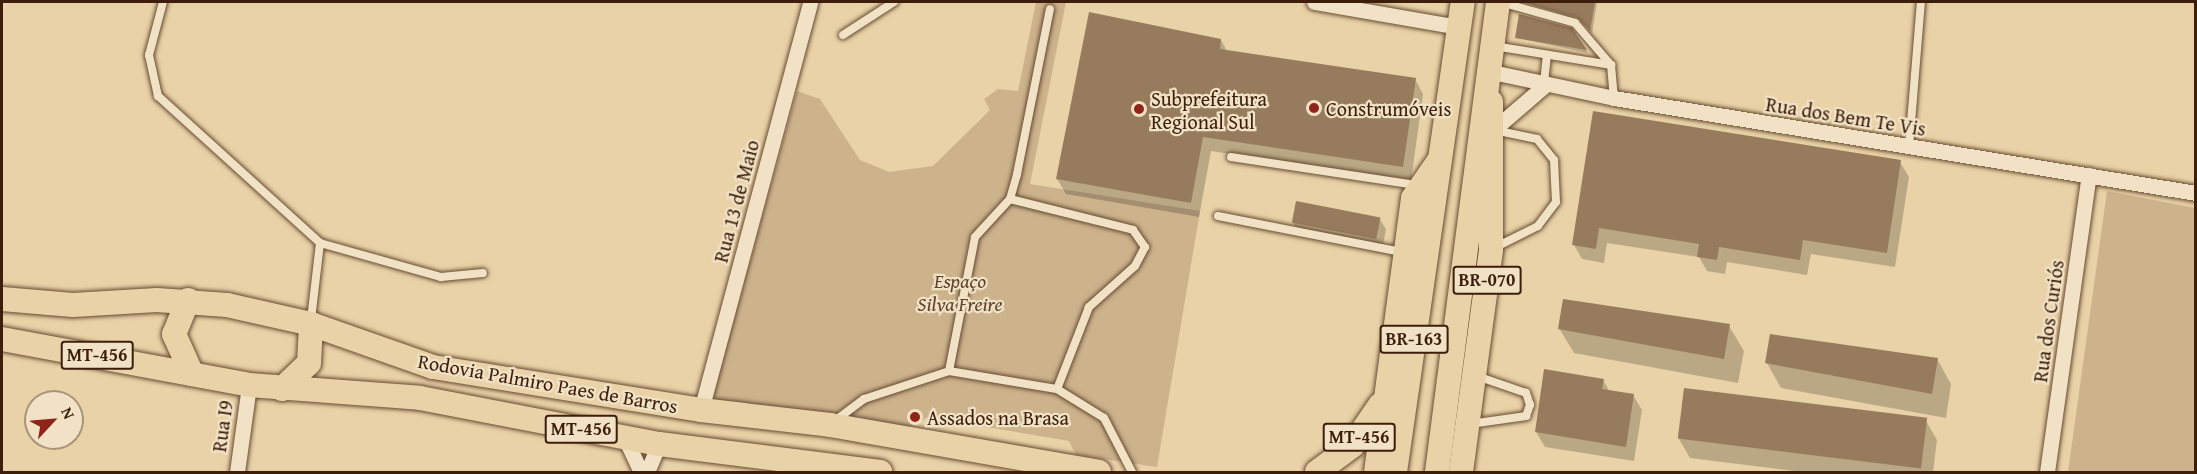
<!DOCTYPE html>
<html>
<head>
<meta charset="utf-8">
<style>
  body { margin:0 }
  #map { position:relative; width:2197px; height:474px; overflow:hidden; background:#e9d2a7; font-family:"Gentium Book Plus",serif }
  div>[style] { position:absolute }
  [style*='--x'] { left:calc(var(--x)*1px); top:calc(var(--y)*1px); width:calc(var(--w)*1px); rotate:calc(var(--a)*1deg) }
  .green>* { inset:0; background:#ccb38c }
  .shadow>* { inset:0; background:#0003 }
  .building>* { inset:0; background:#967c5c; transform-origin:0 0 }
  .roads { filter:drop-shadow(0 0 2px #674b32) drop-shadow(0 0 2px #674b32) }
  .service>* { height:8px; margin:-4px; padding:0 4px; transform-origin:4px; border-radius:4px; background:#f1e2c6 }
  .minor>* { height:15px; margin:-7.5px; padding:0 7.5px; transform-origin:7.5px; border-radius:7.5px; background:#f1e2c6 }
  .primary>* { height:24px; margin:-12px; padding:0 12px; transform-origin:12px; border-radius:12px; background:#e9d2a7 }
  .trunk>* { height:24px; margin:-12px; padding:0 12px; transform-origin:12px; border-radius:12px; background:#e9d2a7 }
  .dots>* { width:16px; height:16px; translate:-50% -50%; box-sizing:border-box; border:3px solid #f1e2c6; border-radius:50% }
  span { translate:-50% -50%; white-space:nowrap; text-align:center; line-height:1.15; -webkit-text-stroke:4.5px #f1e2c6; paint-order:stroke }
  .shield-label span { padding:2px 4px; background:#f1e2c6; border:2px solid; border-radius:4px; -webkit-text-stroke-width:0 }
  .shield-label { font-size:18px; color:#3c1e0b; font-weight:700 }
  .poi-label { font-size:20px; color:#3c1e0b }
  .left { translate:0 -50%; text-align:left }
  .street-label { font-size:20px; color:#3c1e0b }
  .park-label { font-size:20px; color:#60432b; font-style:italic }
  .frame { position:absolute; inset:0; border:3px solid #3c1e0b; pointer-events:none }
  .north { position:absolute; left:24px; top:390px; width:60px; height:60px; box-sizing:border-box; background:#f1e2c6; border:2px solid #a9947b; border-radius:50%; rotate:64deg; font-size:16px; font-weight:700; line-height:24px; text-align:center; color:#3c1e0b }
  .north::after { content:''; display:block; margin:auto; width:21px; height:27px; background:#8f2418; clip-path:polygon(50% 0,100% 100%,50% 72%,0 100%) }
</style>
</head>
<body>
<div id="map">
  <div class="green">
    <div style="clip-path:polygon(1036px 2px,1066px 2px,1030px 184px,1200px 211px,1157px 467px,1076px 455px,1069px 441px,928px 417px,911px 427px,717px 402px,714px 393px,797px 91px,820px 99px,860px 160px,889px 172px,933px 166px,990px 110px,984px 99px,998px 89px,1018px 91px)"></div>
    <div style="clip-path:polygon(2107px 191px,2195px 208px,2195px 472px,2068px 472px)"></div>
  </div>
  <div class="shadow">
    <div style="clip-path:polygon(1523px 2px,1597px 2px,1592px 33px,1580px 20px)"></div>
    <div style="clip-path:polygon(1571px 30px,1588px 53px,1517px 38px)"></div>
    <div style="clip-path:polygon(1221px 40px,1227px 51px,1415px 79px,1423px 94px,1411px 181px,1211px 151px,1199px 217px,1066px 194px,1057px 179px)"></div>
    <div style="clip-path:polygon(1594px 113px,1900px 162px,1909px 177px,1895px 267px,1811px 254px,1807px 275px,1727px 262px,1725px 274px,1707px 271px,1699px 257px,1607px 243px,1604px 263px,1582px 259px,1574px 245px)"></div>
    <div style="clip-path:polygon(1379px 218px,1386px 229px,1382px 250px,1300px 234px,1293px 223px)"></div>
    <div style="clip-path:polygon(1729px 326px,1744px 351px,1738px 383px,1574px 353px,1559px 328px)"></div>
    <div style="clip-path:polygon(1937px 359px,1951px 384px,1946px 418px,1781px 388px,1767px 363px)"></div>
    <div style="clip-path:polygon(1603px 380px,1610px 392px,1633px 395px,1642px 410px,1634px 461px,1545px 447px,1536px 432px)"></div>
    <div style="clip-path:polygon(1926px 421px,1937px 440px,1933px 472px,1802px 472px,1690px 458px,1679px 439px)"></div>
  </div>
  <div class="building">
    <div style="clip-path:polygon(1521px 2px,1595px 2px,1590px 31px,1577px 17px)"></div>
    <div style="clip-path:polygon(1089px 12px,1221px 39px,1220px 49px,1416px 78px,1403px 167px,1203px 137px,1191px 203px,1056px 179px)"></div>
    <div style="clip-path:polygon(1519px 14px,1572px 28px,1587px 50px,1515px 38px)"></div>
    <div style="clip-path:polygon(1593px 111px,1901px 160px,1887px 253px,1803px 240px,1800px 260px,1719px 247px,1717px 260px,1697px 257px,1699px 244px,1599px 228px,1596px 249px,1572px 245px)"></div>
    <div style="left:1296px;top:201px;width:86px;height:22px;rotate:11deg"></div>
    <div style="clip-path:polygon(1563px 299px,1730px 324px,1724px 359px,1558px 329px)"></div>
    <div style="clip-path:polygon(1770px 334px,1938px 358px,1932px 394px,1765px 363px)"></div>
    <div style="clip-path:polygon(1544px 369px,1604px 379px,1602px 389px,1634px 394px,1626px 447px,1535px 432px)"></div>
    <div style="left:1684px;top:388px;width:245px;height:51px;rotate:7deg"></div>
  </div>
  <div class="roads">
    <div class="service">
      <div style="--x:163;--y:2;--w:55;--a:104.8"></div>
      <div style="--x:149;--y:55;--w:42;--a:77.6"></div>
      <div style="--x:158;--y:96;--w:219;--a:42.2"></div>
      <div style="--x:320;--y:243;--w:78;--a:96.7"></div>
      <div style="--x:1500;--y:2;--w:78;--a:15.6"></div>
      <div style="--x:1575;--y:23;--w:55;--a:49.4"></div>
      <div style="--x:1611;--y:65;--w:33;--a:85"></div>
      <div style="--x:843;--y:35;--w:61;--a:-32.9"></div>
      <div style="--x:1494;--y:46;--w:119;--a:9.2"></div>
      <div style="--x:1544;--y:83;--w:28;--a:-84"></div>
      <div style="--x:1494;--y:130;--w:44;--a:11.8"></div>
      <div style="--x:1537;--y:139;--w:27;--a:51"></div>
      <div style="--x:1554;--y:160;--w:42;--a:87.3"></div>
      <div style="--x:1556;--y:202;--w:30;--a:127"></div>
      <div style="--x:1538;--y:226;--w:49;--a:153.4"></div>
      <div style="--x:1909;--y:147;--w:145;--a:-85.3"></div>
      <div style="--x:1231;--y:157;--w:187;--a:8.6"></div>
      <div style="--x:1010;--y:199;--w:127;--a:14.1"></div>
      <div style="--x:1133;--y:230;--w:21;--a:55"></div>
      <div style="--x:1145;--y:247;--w:21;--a:118"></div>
      <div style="--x:1135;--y:266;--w:62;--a:138.3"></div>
      <div style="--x:1089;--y:307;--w:88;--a:111.3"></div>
      <div style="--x:1218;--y:216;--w:187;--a:11.1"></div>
      <div style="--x:320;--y:243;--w:126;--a:15.7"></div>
      <div style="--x:441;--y:277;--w:42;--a:-5.4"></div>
      <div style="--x:949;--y:371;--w:136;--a:-79"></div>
      <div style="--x:975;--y:237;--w:52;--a:-47.4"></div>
      <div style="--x:1010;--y:199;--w:26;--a:-74"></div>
      <div style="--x:1017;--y:174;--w:168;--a:-78.7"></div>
      <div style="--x:836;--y:420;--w:35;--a:-37"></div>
      <div style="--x:864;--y:399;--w:89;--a:-18.2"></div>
      <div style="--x:949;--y:371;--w:109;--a:9.5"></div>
      <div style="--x:1057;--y:389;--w:55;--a:31.7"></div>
      <div style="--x:1104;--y:418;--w:61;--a:62.6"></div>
      <div style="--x:1470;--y:424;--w:57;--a:-8.1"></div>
      <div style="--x:1526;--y:416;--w:12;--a:-70"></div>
      <div style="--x:1530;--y:405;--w:13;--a:-108"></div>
      <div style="--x:1526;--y:393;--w:52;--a:-160.9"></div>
    </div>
    <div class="minor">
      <div style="--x:1314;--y:2;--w:146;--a:9.8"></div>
      <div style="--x:1492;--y:72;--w:125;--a:12"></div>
      <div style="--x:1614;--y:98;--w:590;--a:9.27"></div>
      <div style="--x:1493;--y:130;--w:67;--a:-40.8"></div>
      <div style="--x:701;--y:410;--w:422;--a:-75"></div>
      <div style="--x:625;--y:438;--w:38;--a:65"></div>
      <div style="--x:237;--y:472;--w:88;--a:-82.1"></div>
      <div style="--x:647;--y:472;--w:30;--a:-67"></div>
      <div style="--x:2047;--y:472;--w:300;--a:-82"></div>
    </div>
    <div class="primary">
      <div style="--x:2;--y:299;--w:71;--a:4.8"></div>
      <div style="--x:73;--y:305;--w:84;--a:-3.4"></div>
      <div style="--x:157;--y:300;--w:70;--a:4.1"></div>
      <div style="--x:227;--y:305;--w:86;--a:12.7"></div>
      <div style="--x:311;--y:324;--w:129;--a:19.4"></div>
      <div style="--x:433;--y:367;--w:271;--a:9.1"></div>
      <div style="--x:701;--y:410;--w:130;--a:6.6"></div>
      <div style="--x:830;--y:425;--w:273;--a:9.9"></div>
      <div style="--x:188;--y:300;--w:37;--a:112"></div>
      <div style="--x:174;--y:334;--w:44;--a:65.8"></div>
      <div style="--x:2;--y:339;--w:251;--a:10.5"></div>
      <div style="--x:249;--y:385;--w:171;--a:4.3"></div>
      <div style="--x:420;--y:398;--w:243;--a:10.9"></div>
      <div style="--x:659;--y:444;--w:223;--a:7.2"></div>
      <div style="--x:282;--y:389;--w:37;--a:-44"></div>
      <div style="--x:309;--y:363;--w:39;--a:-87"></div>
      <div style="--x:1317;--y:472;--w:44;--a:-36.6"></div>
      <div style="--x:1352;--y:446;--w:50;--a:-55.7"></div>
      <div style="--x:1376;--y:472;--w:276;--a:-82.3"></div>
      <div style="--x:1413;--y:198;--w:47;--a:-55.3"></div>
      <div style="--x:1461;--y:472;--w:224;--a:-82.3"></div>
      <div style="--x:1491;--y:250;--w:148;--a:-90"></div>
    </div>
    <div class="trunk">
      <div style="--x:1395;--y:472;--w:475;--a:-81.8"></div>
      <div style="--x:1437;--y:472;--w:474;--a:-82.6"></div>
    </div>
  </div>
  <div class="dots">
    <div style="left:1314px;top:108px;background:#8f2418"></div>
    <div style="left:1139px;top:109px;background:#8f2418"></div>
    <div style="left:915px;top:417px;background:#8f2418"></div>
  </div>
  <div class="shield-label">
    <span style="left:1487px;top:280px">BR-070</span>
    <span style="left:1414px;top:339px">BR-163</span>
    <span style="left:97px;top:355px">MT-456</span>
    <span style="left:581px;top:429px">MT-456</span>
    <span style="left:1359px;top:437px">MT-456</span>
  </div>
  <div class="poi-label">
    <span class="left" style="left:1151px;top:110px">Subprefeitura<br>Regional Sul</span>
    <span class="left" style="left:1326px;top:108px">Construmóveis</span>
    <span class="left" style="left:927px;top:417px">Assados na Brasa</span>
  </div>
  <div class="street-label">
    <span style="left:1846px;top:116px;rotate:9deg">Rua dos Bem Te Vis</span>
    <span style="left:736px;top:201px;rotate:-75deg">Rua 13 de Maio</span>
    <span style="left:2048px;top:321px;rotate:-82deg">Rua dos Curiós</span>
    <span style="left:548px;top:383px;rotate:10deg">Rodovia Palmiro Paes de Barros</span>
    <span style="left:222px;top:426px;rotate:-82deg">Rua I9</span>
  </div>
  <div class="park-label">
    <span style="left:960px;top:292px">Espaço<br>Silva Freire</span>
  </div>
  <div class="frame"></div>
  <div class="north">N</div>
</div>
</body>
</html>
